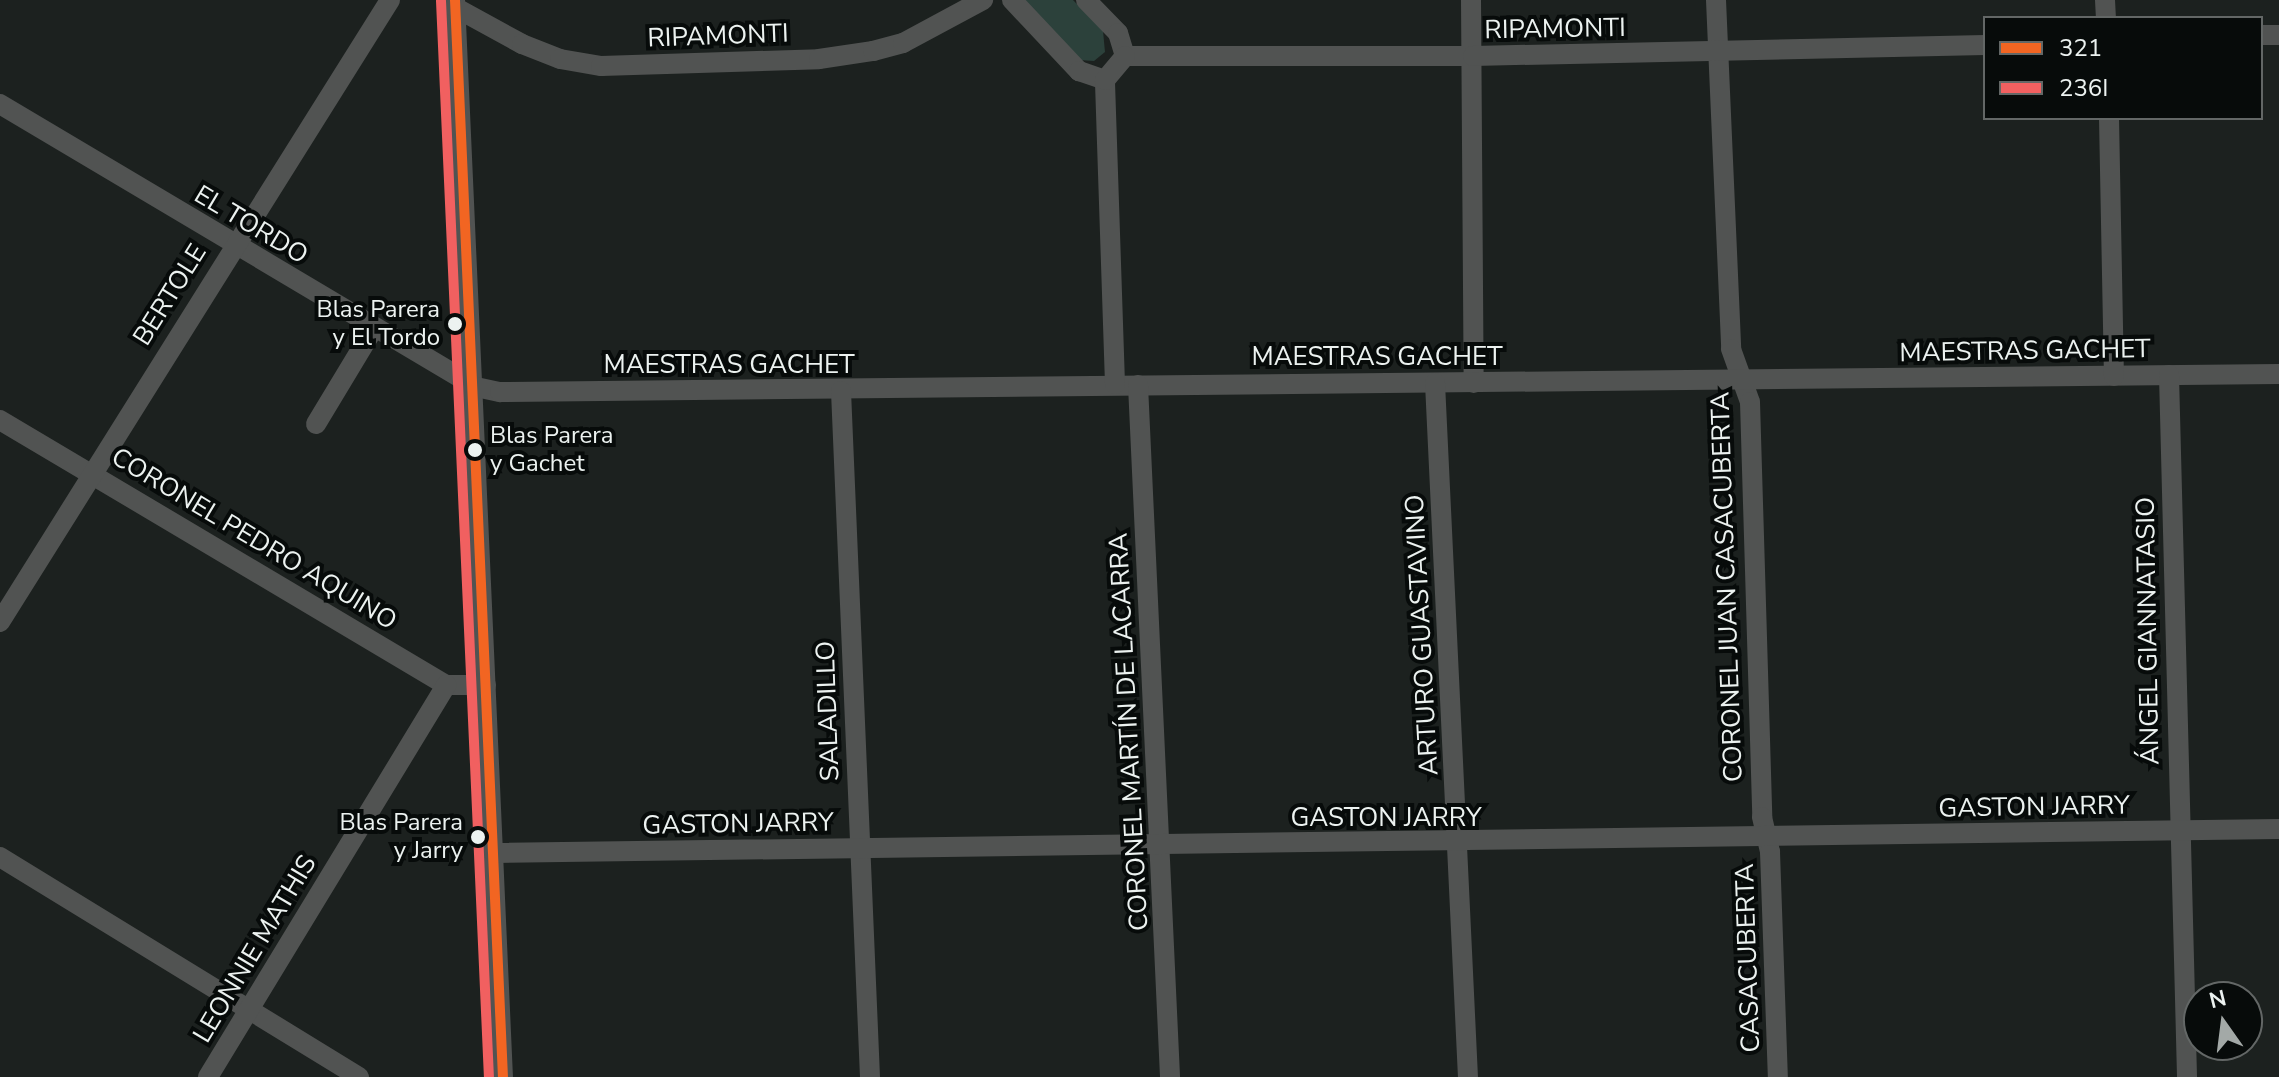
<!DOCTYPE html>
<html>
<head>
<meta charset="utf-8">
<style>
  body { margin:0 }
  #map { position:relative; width:2279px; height:1077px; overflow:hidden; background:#1c211f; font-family:"Nunito Sans",sans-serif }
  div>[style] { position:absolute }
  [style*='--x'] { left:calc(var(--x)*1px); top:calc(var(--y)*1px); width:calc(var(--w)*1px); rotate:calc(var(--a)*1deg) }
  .green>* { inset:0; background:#2c413b }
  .minor>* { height:20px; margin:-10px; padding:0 10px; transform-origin:10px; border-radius:10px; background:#515352 }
  .bus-1>* { height:10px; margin:-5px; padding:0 5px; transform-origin:5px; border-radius:5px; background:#f26522 }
  .bus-2>* { height:10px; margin:-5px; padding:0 5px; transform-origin:5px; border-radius:5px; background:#f16060 }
  .dots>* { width:22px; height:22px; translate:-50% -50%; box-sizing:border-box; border:4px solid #070b0a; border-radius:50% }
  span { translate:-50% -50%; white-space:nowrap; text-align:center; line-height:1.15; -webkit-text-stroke:8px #070b0a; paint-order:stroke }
  .bus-label { font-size:24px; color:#ecf2f0 }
  .right { translate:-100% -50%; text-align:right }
  .left { translate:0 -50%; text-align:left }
  .street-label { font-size:26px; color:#ecf2f0 }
  .legend { position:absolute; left:1983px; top:16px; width:280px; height:104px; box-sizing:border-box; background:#070b0a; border:2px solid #636766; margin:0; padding:10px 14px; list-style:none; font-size:24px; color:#ecf2f0 }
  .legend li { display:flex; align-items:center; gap:16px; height:40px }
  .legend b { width:40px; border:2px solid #636766 }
  .north { position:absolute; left:2183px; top:981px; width:80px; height:80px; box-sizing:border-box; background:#070b0a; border:2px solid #636766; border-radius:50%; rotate:346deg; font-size:22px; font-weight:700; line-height:32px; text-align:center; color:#ecf2f0 }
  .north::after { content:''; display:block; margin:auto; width:28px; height:36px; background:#a3a9a7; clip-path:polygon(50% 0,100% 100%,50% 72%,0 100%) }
</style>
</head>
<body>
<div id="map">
  <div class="green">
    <div style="clip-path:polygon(1021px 0,1073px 0,1103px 31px,1105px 52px,1094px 61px,1079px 60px)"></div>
  </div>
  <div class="minor">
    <div style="--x:455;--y:0;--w:1078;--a:87.45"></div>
    <div style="--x:1012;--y:0;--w:98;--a:46.7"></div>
    <div style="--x:1079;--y:71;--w:28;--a:19"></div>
    <div style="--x:1086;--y:0;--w:46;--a:45.9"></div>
    <div style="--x:1118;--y:33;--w:24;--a:73"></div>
    <div style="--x:1471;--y:0;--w:383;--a:89.6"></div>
    <div style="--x:1716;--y:0;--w:349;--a:87.5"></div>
    <div style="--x:1731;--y:349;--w:56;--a:70.3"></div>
    <div style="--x:1750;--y:402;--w:415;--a:88.3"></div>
    <div style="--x:1762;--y:817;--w:36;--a:77"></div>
    <div style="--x:1770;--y:852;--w:225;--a:88"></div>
    <div style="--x:2105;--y:0;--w:18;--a:87"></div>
    <div style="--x:449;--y:4;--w:83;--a:28.7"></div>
    <div style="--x:522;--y:44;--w:41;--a:21.5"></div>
    <div style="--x:560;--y:59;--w:42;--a:9.7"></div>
    <div style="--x:601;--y:66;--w:218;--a:-1.8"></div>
    <div style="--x:819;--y:59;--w:55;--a:-8.4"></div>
    <div style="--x:873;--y:51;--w:31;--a:-15"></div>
    <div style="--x:903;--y:43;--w:91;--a:-28.3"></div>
    <div style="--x:2261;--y:35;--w:18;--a:0"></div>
    <div style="--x:1125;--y:56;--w:348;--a:0"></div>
    <div style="--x:1473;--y:56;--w:512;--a:-1.23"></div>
    <div style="--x:0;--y:104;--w:554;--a:30.73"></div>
    <div style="--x:476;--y:387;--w:25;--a:12"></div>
    <div style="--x:500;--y:392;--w:1779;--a:-0.58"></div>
    <div style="--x:2109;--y:118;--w:258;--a:88.9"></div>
    <div style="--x:2169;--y:375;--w:702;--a:88.53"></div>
    <div style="--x:1435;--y:383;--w:695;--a:87.28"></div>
    <div style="--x:1115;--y:384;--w:304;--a:-91.9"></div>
    <div style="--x:1105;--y:80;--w:31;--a:-50"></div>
    <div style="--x:1138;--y:385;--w:693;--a:87.35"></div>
    <div style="--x:841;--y:391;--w:687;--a:87.58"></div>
    <div style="--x:0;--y:420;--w:519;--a:30.72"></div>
    <div style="--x:446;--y:685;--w:40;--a:0"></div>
    <div style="--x:316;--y:424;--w:112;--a:-58.9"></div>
    <div style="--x:0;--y:622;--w:734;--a:-57.91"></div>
    <div style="--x:494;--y:853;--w:1785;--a:-0.77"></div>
    <div style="--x:0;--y:857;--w:421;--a:31.5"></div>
    <div style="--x:208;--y:1077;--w:459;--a:-58.7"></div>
  </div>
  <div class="bus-1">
    <div style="--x:455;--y:0;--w:1078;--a:87.45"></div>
  </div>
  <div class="bus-2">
    <div style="--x:441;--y:1;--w:1077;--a:87.45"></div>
  </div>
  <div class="dots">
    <div style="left:455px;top:324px;background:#ecf2f0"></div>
    <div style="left:475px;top:450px;background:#ecf2f0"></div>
    <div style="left:478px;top:837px;background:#ecf2f0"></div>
  </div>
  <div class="bus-label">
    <span class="right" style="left:440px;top:324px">Blas Parera<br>y El Tordo</span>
    <span class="left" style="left:490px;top:450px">Blas Parera<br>y Gachet</span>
    <span class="right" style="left:463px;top:837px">Blas Parera<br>y Jarry</span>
  </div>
  <div class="street-label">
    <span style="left:1555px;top:29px;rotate:-1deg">RIPAMONTI</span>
    <span style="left:718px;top:36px;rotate:-2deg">RIPAMONTI</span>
    <span style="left:251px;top:225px;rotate:31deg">EL TORDO</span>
    <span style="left:170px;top:295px;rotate:-58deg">BERTOLE</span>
    <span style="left:2025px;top:351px;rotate:-1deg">MAESTRAS GACHET</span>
    <span style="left:1377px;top:357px">MAESTRAS GACHET</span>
    <span style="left:729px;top:365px">MAESTRAS GACHET</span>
    <span style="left:254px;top:539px;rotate:31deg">CORONEL PEDRO AQUINO</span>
    <span style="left:1727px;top:587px;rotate:-92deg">CORONEL JUAN CASACUBERTA</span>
    <span style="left:2148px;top:631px;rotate:-91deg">ÁNGEL GIANNATASIO</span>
    <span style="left:1422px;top:635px;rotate:-93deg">ARTURO GUASTAVINO</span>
    <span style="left:828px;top:711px;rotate:-92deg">SALADILLO</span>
    <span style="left:1129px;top:732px;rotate:-93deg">CORONEL MARTÍN DE LACARRA</span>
    <span style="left:2034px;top:807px;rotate:-1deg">GASTON JARRY</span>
    <span style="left:1386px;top:818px">GASTON JARRY</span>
    <span style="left:738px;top:824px;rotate:-1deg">GASTON JARRY</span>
    <span style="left:255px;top:949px;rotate:-59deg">LEONNIE MATHIS</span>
    <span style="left:1748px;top:958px;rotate:-92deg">CASACUBERTA</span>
  </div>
  <ul class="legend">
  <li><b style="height:10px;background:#f26522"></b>321</li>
  <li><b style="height:10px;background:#f16060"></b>236I</li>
  </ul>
  <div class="north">N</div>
</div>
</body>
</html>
